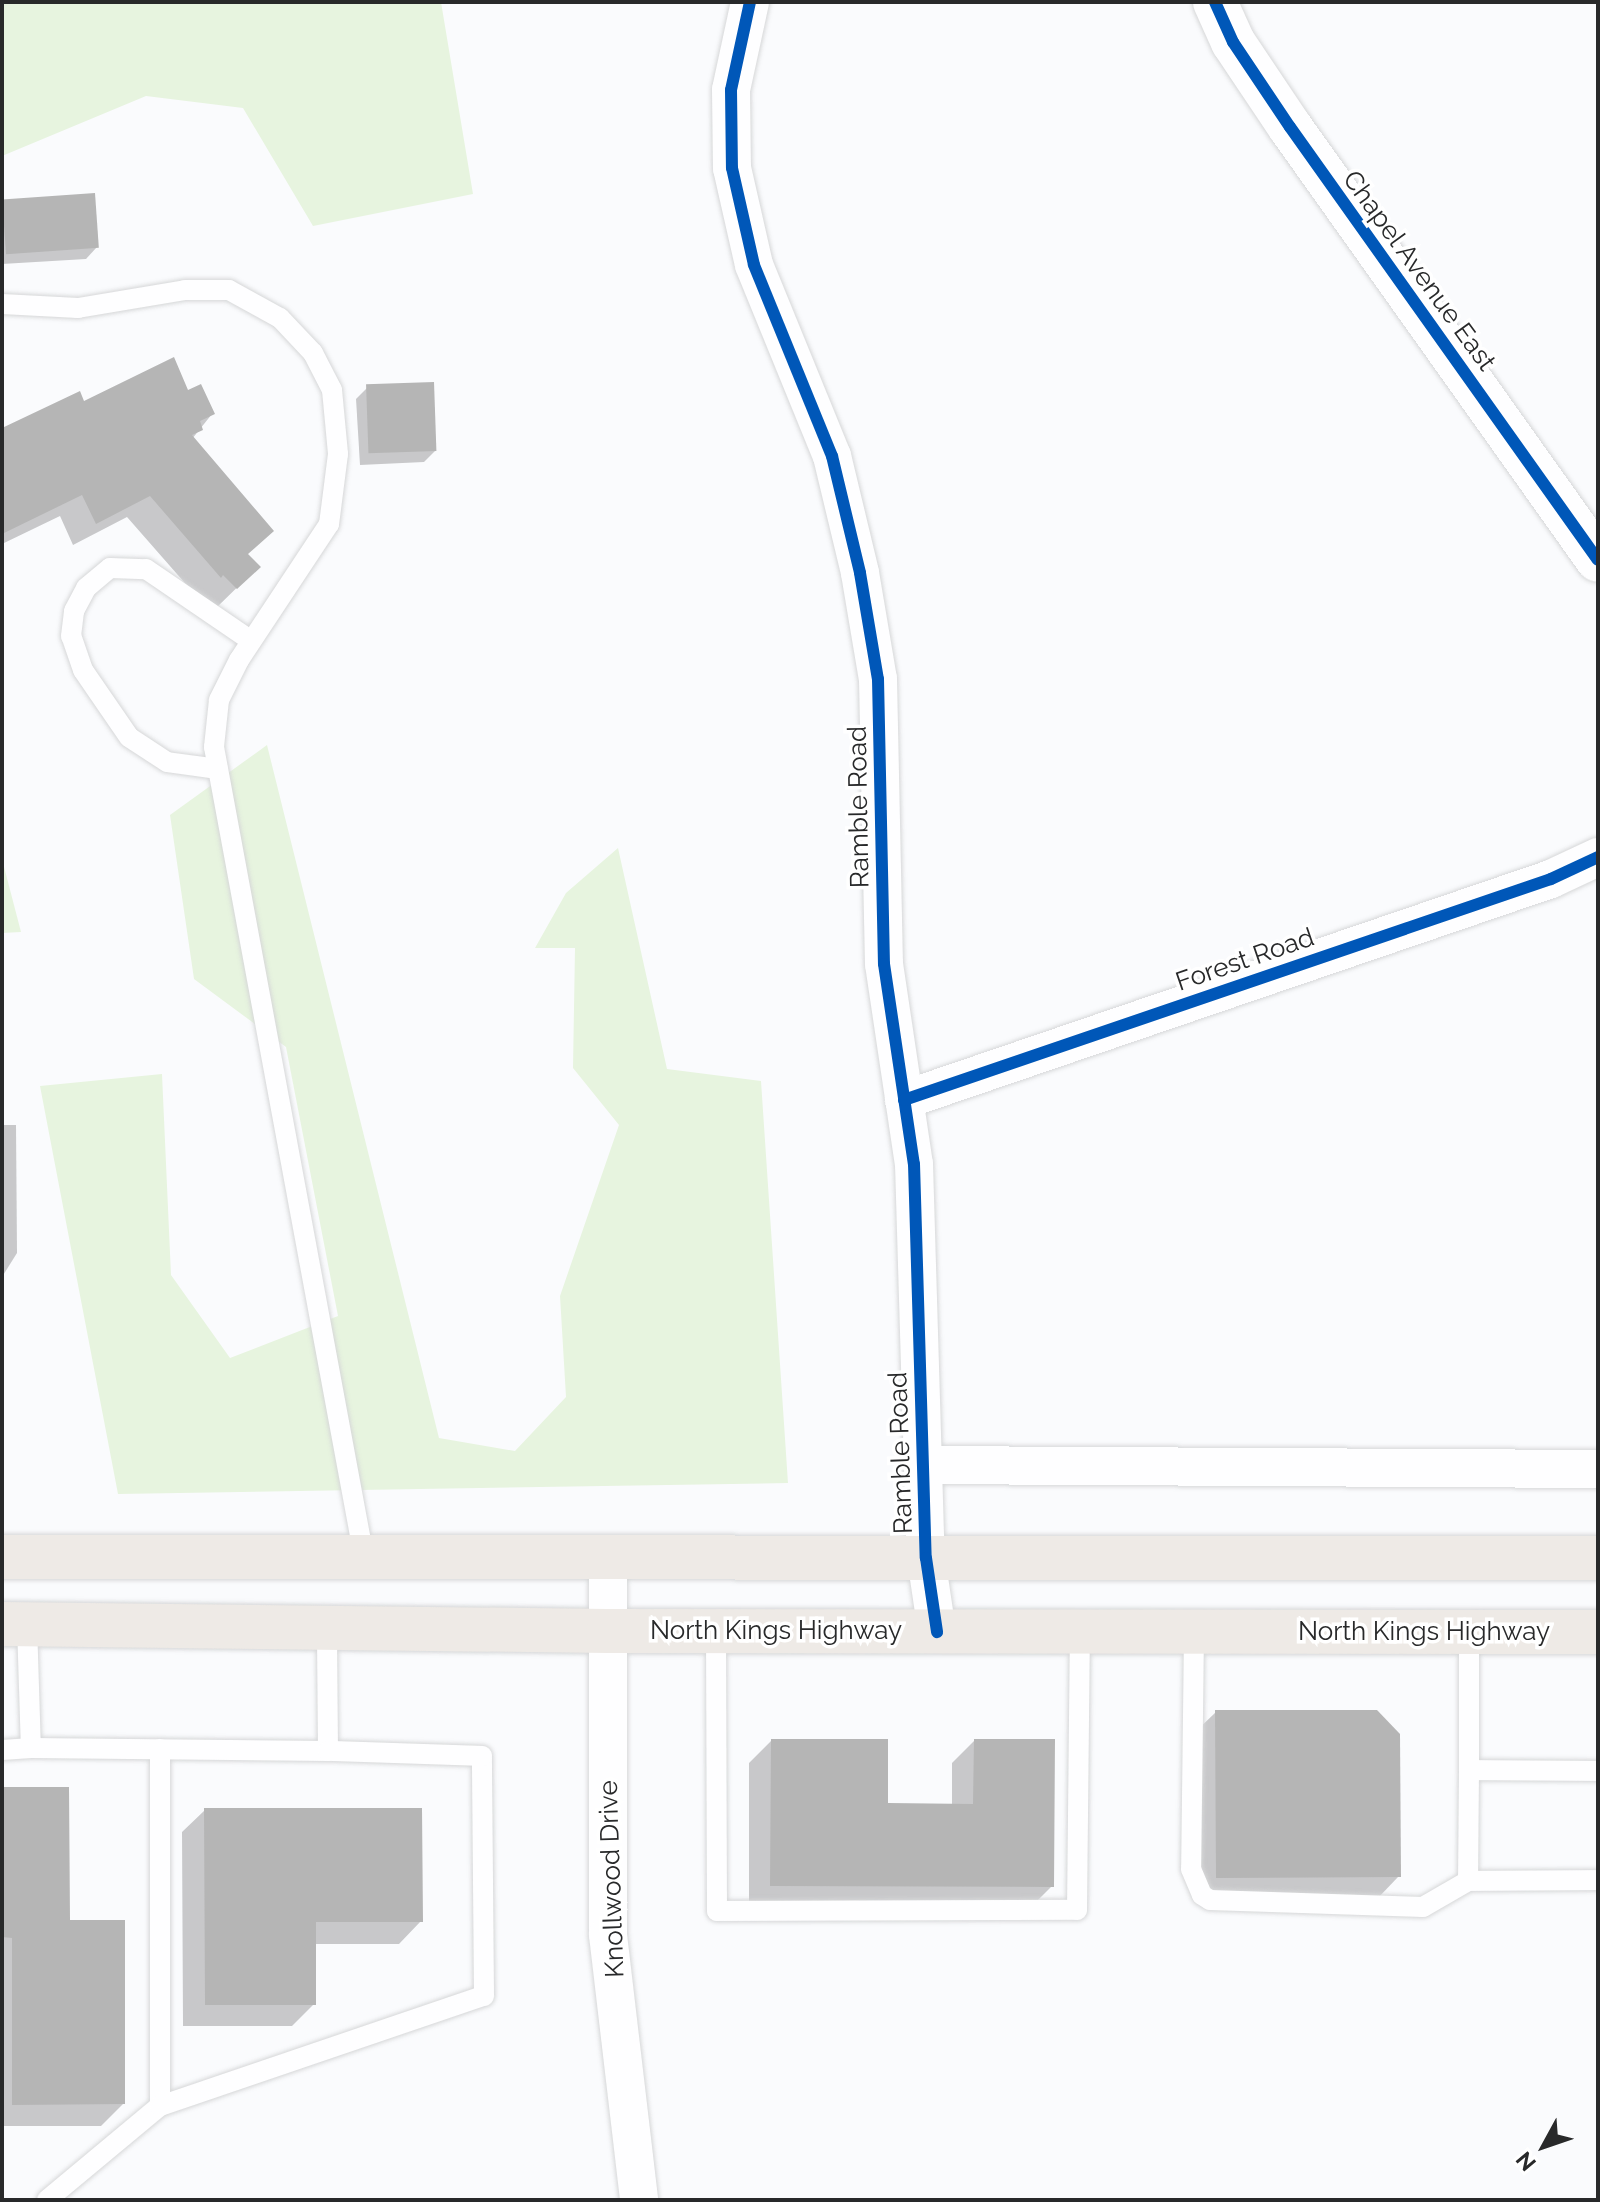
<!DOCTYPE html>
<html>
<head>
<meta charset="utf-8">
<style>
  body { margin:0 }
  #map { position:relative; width:1600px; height:2202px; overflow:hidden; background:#fafbfd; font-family:Raleway,sans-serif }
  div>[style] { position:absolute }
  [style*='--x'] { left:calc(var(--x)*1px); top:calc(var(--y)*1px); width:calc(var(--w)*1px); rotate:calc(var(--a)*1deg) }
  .green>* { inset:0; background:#e7f4df }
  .shadow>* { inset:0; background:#0003 }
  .building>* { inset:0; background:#b5b5b5; transform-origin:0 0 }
  .roads { filter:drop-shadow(0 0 2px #d6d7d8) drop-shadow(0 0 2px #d6d7d8) }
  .service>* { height:20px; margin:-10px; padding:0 10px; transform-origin:10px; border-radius:10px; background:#fefeff }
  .minor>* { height:38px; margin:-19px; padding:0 19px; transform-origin:19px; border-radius:19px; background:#fefeff }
  .tertiary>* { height:44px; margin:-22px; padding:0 22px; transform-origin:22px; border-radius:22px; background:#fefeff }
  .primary>* { height:44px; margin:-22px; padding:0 22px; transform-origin:22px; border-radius:22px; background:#eeeae6 }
  .cycleway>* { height:12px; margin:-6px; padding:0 6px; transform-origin:6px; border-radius:6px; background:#0057b8 }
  span { translate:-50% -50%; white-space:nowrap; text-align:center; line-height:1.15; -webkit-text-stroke:7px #fff; paint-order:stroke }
  .street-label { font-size:26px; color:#28292a }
  .frame { position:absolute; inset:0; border:4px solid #28292a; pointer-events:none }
  .north { position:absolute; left:1504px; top:2106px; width:80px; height:80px; -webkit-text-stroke:6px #fff; paint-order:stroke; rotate:230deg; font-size:22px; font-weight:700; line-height:32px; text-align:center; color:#28292a }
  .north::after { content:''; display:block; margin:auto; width:28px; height:36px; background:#28292a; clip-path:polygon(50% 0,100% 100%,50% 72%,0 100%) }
</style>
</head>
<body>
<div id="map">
  <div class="green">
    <div style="clip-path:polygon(2px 2px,441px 2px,473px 194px,313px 226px,243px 108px,146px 96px,2px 156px)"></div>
    <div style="clip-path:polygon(267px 745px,439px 1438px,515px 1451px,566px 1397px,560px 1296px,619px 1125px,573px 1068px,575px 948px,535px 948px,566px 893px,618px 848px,667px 1069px,761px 1081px,788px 1483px,118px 1494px,40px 1086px,162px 1074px,171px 1275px,230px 1358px,338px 1316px,286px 1047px,194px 979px,170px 815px)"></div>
    <div style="clip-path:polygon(2px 859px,21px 932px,2px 933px)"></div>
  </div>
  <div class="shadow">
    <div style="clip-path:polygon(2px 201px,97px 247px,86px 259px,2px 264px)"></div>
    <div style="clip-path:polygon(367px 388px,435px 451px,424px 462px,360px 465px,356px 399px)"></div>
    <div style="clip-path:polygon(187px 392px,212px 414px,192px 439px,247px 555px,258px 567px,214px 610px,198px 598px,127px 517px,73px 545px,60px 516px,2px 544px,2px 430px,83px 404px)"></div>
    <div style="clip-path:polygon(2px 1125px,16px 1125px,17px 1253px,2px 1277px)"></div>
    <div style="clip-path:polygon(1216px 1712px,1399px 1876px,1377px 1899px,1194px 1899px,1193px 1734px)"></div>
    <div style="clip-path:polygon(771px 1741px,886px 1805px,952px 1806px,952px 1763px,974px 1741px,1052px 1886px,1030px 1908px,749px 1907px,749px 1763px)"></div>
    <div style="clip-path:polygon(2px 1789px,68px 1922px,123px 2104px,101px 2126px,2px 2126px)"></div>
    <div style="clip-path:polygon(205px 1810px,421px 1921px,399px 1944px,314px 1944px,314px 2004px,292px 2026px,183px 2026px,182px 1832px)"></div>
  </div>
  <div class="building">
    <div style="left:95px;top:193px;width:55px;height:93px;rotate:86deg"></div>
    <div style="clip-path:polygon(174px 357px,188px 390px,201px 384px,215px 414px,200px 421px,203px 430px,192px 435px,274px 531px,248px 554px,261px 567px,237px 589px,223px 575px,221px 578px,150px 496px,96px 524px,82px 495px,2px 534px,2px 428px,80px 391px,84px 401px)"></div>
    <div style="left:434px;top:382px;width:69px;height:68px;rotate:88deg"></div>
    <div style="clip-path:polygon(1215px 1710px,1377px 1710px,1400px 1734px,1401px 1877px,1216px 1878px)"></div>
    <div style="clip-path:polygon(771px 1739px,888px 1739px,888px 1803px,973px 1804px,974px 1739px,1055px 1739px,1054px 1887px,770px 1886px)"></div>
    <div style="clip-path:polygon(2px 1787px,69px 1787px,70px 1920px,125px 1920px,125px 2104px,12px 2105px,12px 1938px,2px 1937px)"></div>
    <div style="clip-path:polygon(204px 1808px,422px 1808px,423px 1922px,316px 1922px,316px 2005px,205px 2005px)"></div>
  </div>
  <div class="roads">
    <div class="service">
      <div style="--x:2;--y:304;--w:76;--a:3"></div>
      <div style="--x:78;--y:308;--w:109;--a:-9.5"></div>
      <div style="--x:185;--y:290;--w:44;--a:0"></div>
      <div style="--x:229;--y:290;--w:58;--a:28.8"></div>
      <div style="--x:280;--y:318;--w:48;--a:46.7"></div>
      <div style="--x:313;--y:353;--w:42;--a:62.8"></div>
      <div style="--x:332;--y:390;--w:64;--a:84.6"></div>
      <div style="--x:338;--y:454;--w:71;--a:97.3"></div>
      <div style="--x:329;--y:524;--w:163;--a:123.5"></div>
      <div style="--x:239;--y:660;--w:45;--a:116.6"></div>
      <div style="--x:219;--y:700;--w:47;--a:96.1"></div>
      <div style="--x:214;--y:747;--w:824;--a:79.51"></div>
      <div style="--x:218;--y:769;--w:51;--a:-172.2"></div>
      <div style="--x:167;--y:762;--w:45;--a:-146.7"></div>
      <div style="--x:129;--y:737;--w:81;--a:-124.5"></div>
      <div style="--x:83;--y:670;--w:36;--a:-109"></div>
      <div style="--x:71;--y:636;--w:25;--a:-83"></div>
      <div style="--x:74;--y:611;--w:26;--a:-62"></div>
      <div style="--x:86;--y:588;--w:31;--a:-40"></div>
      <div style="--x:110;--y:568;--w:36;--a:2"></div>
      <div style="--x:146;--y:569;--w:126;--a:34.3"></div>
      <div style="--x:27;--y:1624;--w:124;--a:88.2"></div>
      <div style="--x:31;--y:1748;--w:297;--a:0.6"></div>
      <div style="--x:328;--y:1751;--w:123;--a:-90.5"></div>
      <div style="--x:716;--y:1631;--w:280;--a:89.8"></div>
      <div style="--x:717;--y:1911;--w:360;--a:-0.2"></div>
      <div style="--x:1077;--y:1910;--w:277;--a:-89.4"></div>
      <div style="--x:1194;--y:1633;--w:236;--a:90.7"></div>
      <div style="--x:1191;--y:1869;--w:28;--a:67"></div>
      <div style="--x:1202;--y:1895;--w:9;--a:32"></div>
      <div style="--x:1210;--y:1900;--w:213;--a:1.9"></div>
      <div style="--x:1423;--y:1907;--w:52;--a:-30"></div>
      <div style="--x:160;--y:1749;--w:357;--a:90"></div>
      <div style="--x:2;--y:1750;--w:29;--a:-4"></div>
      <div style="--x:1469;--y:1770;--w:138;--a:-90"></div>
      <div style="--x:1598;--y:1771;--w:129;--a:-179.6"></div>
      <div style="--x:1469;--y:1770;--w:111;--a:90.5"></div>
      <div style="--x:1468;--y:1881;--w:130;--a:-0.4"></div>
      <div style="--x:47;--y:2200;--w:147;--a:-39.8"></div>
      <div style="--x:160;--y:2106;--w:342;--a:-18.8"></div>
      <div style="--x:484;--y:1996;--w:240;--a:-90.5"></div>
      <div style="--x:482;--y:1756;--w:154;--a:-178.1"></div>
    </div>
    <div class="minor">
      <div style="--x:750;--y:2;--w:90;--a:102.2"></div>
      <div style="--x:731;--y:90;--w:78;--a:89.3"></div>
      <div style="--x:732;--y:168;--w:99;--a:77.2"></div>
      <div style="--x:754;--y:265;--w:206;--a:67.8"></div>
      <div style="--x:832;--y:456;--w:120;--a:76.5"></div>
      <div style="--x:860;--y:573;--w:108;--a:80.4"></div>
      <div style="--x:878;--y:679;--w:285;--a:88.8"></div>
      <div style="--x:884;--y:964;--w:202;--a:81.5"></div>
      <div style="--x:914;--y:1164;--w:394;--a:88.3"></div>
      <div style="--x:926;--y:1558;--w:75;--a:81.5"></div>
      <div style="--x:904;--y:1100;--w:684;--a:-18.86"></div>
      <div style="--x:1551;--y:879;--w:52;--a:-25.1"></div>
      <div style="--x:923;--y:1465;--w:675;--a:0.34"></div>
      <div style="--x:608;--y:1558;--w:377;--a:90"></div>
      <div style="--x:608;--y:1935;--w:267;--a:83.3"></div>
    </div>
    <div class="tertiary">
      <div style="--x:1215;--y:2;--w:44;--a:65.8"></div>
      <div style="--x:1233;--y:42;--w:102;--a:56.2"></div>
      <div style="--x:1290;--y:127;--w:531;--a:54.58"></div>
    </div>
    <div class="primary">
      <div style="--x:2;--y:1557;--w:1596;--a:0.04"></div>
      <div style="--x:2;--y:1624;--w:606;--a:0.66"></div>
      <div style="--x:608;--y:1631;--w:990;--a:0.06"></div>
    </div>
  </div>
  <div class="cycleway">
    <div style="--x:750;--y:2;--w:90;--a:102.2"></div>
    <div style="--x:731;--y:90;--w:78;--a:89.3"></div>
    <div style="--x:732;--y:168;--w:99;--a:77.2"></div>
    <div style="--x:754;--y:265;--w:206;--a:67.8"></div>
    <div style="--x:832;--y:456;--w:120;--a:76.5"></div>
    <div style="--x:860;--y:573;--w:108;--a:80.4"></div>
    <div style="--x:878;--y:679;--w:285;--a:88.8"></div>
    <div style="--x:884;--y:964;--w:202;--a:81.5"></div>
    <div style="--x:914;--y:1164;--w:394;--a:88.3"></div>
    <div style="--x:926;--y:1558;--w:75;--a:81.5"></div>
    <div style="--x:1215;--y:2;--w:44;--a:65.8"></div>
    <div style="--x:1233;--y:42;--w:102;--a:56.2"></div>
    <div style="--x:1290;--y:127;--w:531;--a:54.58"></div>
    <div style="--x:904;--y:1100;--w:684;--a:-18.86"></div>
    <div style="--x:1551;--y:879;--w:52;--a:-25.1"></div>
  </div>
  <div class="street-label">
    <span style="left:1419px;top:271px;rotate:54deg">Chapel Avenue East</span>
    <span style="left:859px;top:807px;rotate:-91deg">Ramble Road</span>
    <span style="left:1245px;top:960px;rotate:-19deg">Forest Road</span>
    <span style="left:901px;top:1453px;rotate:-92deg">Ramble Road</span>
    <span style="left:776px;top:1631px">North Kings Highway</span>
    <span style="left:1424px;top:1632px">North Kings Highway</span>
    <span style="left:612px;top:1879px;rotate:-92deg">Knollwood Drive</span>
  </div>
  <div class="frame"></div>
  <div class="north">N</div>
</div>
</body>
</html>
